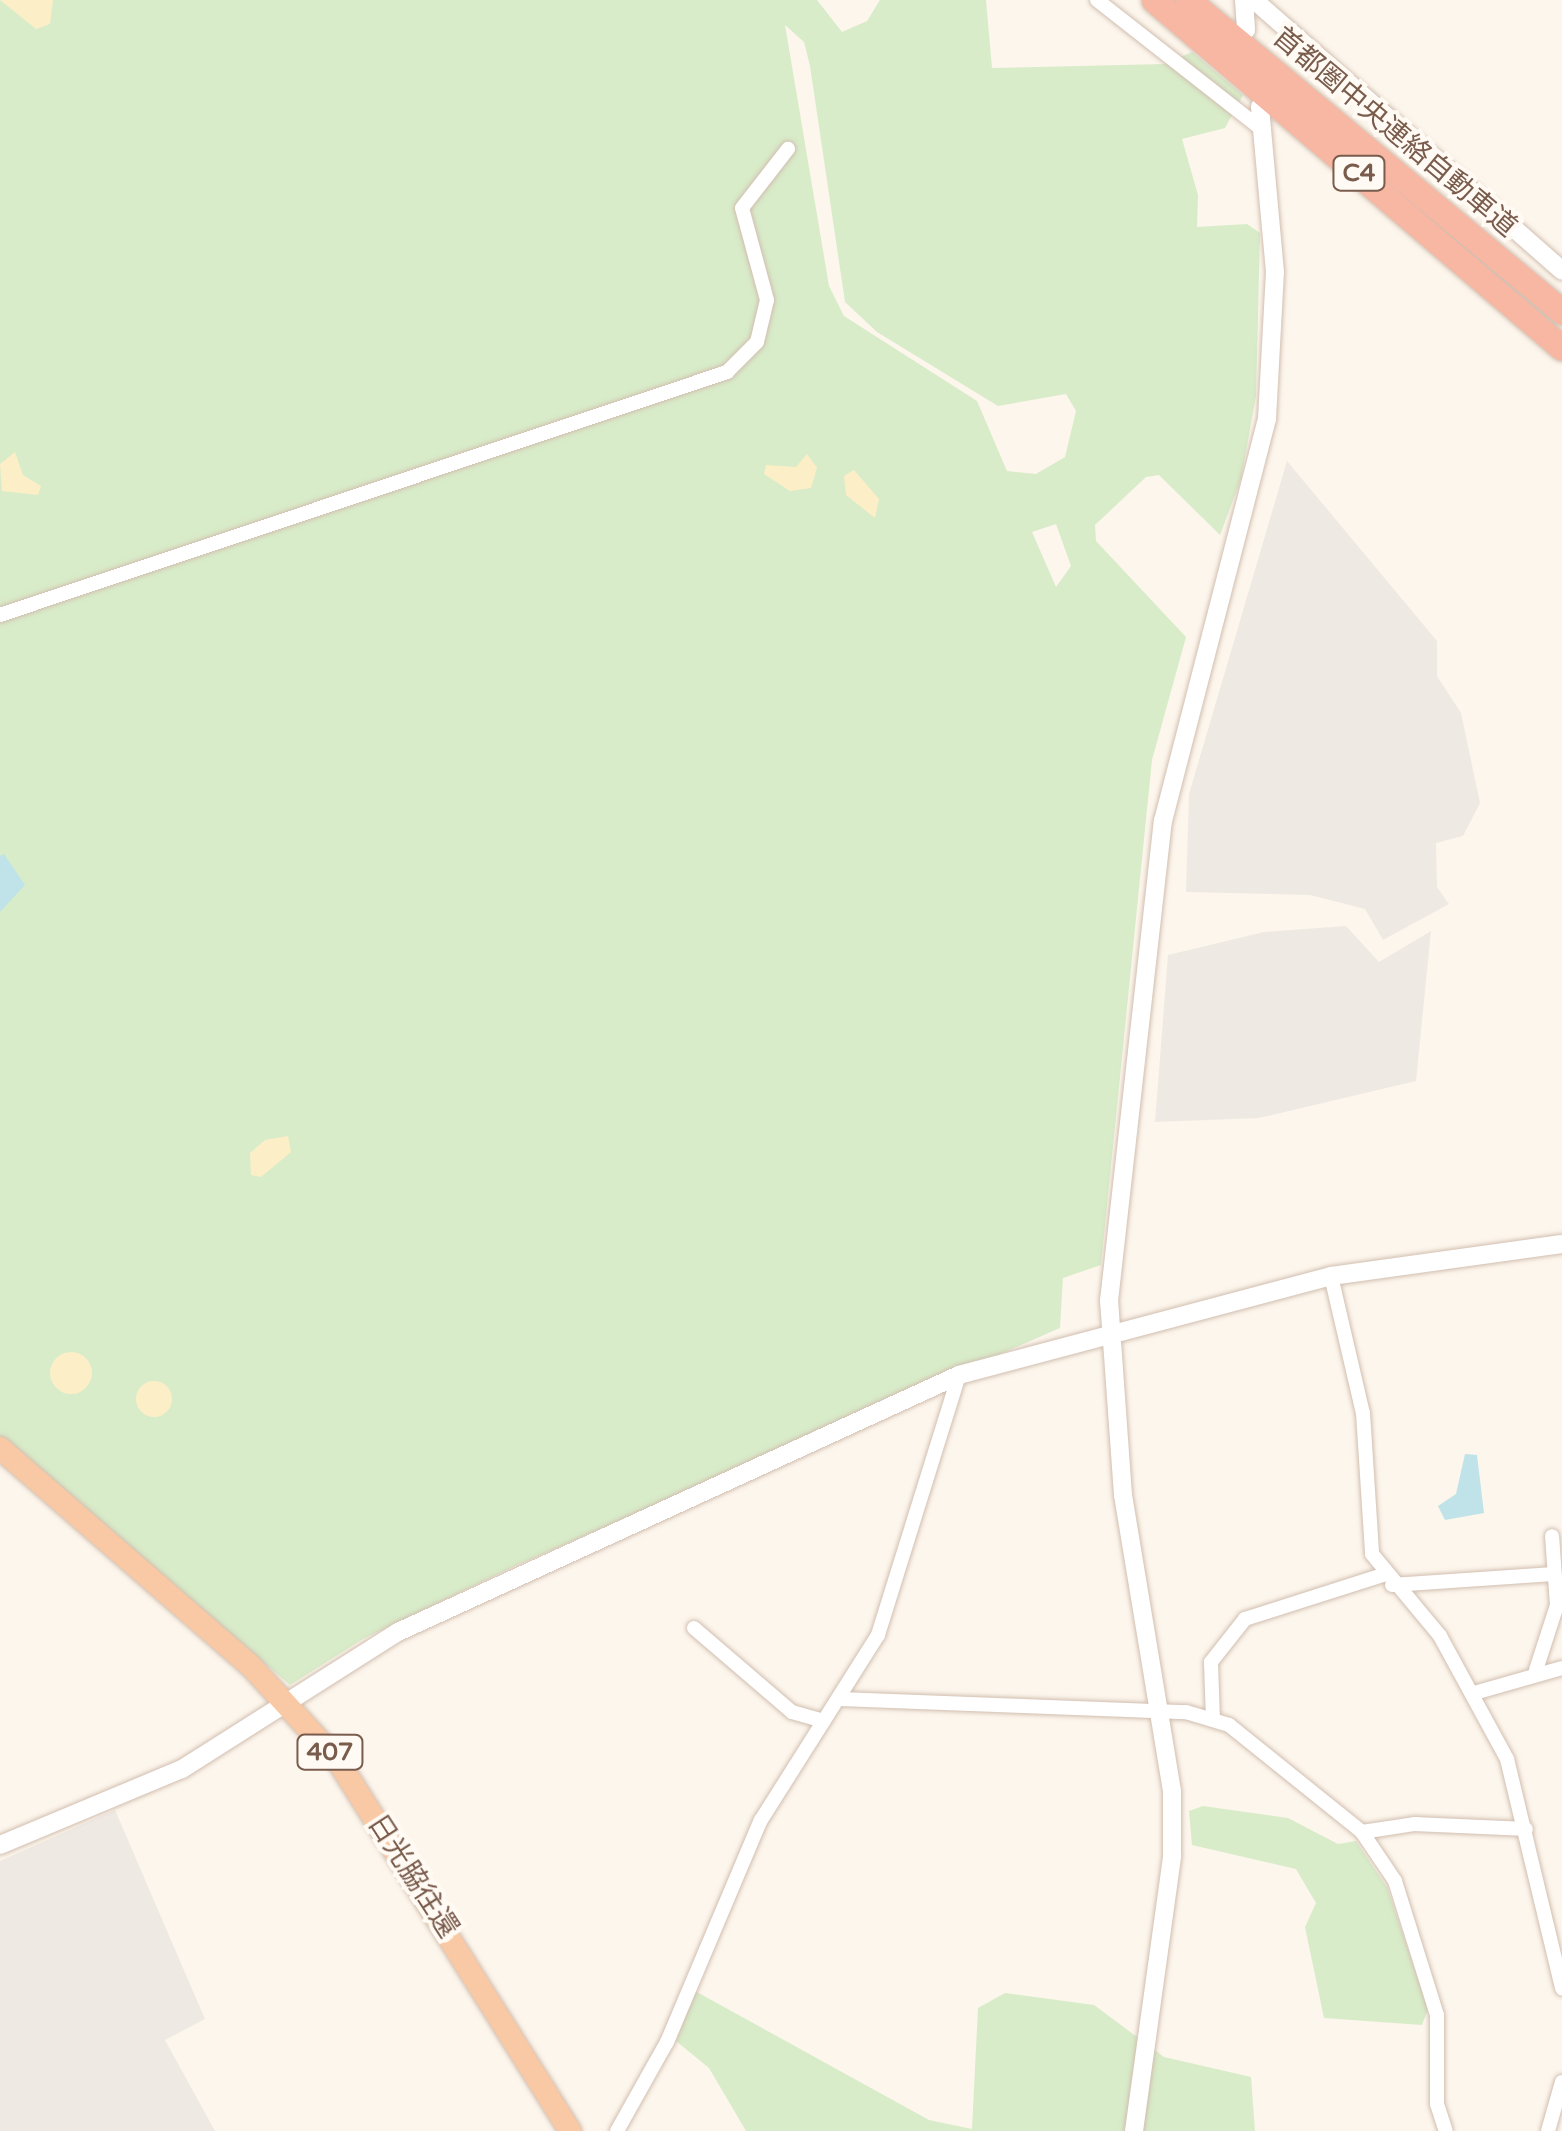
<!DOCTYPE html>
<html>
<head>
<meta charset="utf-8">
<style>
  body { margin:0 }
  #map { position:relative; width:1562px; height:2131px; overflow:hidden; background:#fdf6ec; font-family:"Varela Round","Noto Sans JP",sans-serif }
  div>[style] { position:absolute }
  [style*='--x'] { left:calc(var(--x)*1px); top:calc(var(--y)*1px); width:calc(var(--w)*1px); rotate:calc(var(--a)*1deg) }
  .industrial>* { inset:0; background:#efe9e4 }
  .green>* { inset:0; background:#d8ecc9 }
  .sand>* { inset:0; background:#fcefc7 }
  .round { border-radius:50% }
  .water>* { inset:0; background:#bfe3e8 }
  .roads { filter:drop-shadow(0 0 2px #d1beb0) drop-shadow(0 0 2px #d1beb0) }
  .minor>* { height:14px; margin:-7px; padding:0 7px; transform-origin:7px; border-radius:7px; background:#fff }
  .tertiary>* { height:18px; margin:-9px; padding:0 9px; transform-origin:9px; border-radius:9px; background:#fff }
  .trunk>* { height:22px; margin:-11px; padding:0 11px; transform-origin:11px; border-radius:11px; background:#f9c8a4 }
  .motorway>* { height:25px; margin:-12.5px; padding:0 12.5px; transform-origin:12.5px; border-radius:12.5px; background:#f7b7a3 }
  span { translate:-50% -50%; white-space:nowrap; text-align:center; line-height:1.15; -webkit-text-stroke:8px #fffaf3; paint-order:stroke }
  .shield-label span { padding:2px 8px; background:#fffaf3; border:2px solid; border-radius:8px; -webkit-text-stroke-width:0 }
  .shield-label { font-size:25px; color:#7a5c4d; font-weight:700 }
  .street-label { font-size:28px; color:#7a5c4d }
</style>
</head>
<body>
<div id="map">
  <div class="industrial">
    <div style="clip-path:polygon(1287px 461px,1437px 641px,1437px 676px,1461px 713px,1480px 803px,1463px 836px,1436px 843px,1437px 887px,1449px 904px,1383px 940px,1365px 909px,1310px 895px,1186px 892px,1189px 794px)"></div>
    <div style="clip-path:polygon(1346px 926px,1379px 962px,1431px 931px,1416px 1081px,1259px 1118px,1155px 1122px,1168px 955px,1264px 932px)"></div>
    <div style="clip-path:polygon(115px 1810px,205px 2019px,165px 2040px,215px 2131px,0 2131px,0 1861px)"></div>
  </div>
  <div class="green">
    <div style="clip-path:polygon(evenodd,0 0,817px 0,842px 32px,867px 21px,880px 0,986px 0,992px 68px,1164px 64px,1192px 52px,1243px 95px,1225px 128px,1182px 139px,1198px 195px,1197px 227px,1247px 224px,1260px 233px,1256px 396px,1241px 479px,1220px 535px,1159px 475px,1146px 477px,1095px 525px,1096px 541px,1186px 637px,1152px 760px,1101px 1265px,1063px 1278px,1060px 1328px,513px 1567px,363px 1639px,290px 1685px,0 1437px,0 0,785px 25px,804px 42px,810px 66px,845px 302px,877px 332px,998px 406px,1066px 394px,1076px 411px,1065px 457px,1036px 474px,1007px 471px,977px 401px,844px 316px,829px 286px,785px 25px,0 0,1056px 524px,1071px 566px,1056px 587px,1032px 532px,1056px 524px)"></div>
    <div style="clip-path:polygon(1203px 1806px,1288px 1818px,1338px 1844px,1356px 1841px,1387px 1887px,1428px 2009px,1422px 2025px,1324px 2018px,1305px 1927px,1316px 1903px,1296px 1869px,1192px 1845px,1189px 1811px)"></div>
    <div style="clip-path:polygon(695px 1991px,929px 2120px,972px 2129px,978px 2008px,1005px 1993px,1094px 2005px,1164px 2057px,1251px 2077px,1255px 2131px,746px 2131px,709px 2068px,676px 2041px)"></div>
  </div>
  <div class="sand">
    <div style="clip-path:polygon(0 0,53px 0,50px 24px,36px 29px)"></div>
    <div style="clip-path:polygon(15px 452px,23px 475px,41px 486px,38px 495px,2px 491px,0 464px)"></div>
    <div style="clip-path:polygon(807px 454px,817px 468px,811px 488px,790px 491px,764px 474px,766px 465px,796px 467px)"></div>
    <div style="clip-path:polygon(854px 470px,879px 499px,875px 518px,846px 495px,844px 476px)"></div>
    <div style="clip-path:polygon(288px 1136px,291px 1152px,261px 1177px,251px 1175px,250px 1153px,265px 1140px)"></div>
    <div class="round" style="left:50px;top:1352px;width:42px;height:42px"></div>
    <div class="round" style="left:136px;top:1381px;width:36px;height:36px"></div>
  </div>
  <div class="water">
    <div style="clip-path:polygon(4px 854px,25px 885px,0 912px,0 856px)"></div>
    <div style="clip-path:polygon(1465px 1454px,1477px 1455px,1484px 1513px,1445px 1520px,1438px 1506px,1456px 1494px)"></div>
  </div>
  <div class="roads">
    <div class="minor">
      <div style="--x:1097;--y:0;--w:211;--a:38.1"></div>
      <div style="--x:0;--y:615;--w:767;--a:-18.48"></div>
      <div style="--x:727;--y:372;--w:42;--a:-45"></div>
      <div style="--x:757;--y:342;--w:43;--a:-76.6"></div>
      <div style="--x:767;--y:300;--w:95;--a:-105.2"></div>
      <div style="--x:742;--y:208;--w:75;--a:-52.1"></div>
      <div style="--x:1331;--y:1276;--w:141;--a:76.9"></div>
      <div style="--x:1363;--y:1413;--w:141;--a:86.3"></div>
      <div style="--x:1372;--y:1554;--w:107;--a:50.3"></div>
      <div style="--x:1440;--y:1636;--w:140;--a:61.4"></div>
      <div style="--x:1507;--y:1759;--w:236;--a:76.5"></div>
      <div style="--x:1392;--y:1585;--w:162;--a:-3.9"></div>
      <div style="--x:694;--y:1628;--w:129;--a:40.6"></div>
      <div style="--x:792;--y:1712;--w:33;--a:16"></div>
      <div style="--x:1536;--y:1670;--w:68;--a:-72.1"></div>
      <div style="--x:1557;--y:1605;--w:69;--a:-94.1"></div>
      <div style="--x:1474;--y:1693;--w:91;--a:-15.9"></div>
      <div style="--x:840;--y:1699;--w:346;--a:2.2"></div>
      <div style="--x:1186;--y:1712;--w:45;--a:16.8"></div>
      <div style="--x:1229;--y:1725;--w:171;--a:38.8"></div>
      <div style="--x:1362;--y:1832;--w:59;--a:56"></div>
      <div style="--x:1395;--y:1881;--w:140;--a:72.6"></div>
      <div style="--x:1437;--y:2015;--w:89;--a:90"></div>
      <div style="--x:1437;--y:2104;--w:28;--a:72"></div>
      <div style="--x:1213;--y:1720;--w:58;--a:-92"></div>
      <div style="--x:1211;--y:1662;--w:55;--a:-51.7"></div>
      <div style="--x:1245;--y:1619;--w:145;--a:-17.7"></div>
      <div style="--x:1362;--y:1832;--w:54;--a:-8.6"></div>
      <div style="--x:1415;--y:1824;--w:111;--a:2.6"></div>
      <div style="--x:617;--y:2131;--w:102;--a:-60.7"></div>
      <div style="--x:667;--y:2042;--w:241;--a:-67.1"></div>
      <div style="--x:761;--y:1820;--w:219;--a:-57.7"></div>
      <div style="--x:878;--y:1635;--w:272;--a:-72.7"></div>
      <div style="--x:1548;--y:2131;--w:51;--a:-74.1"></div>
    </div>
    <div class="tertiary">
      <div style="--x:1244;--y:0;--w:30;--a:86"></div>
      <div style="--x:1254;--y:0;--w:410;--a:41.3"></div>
      <div style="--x:0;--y:1845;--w:197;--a:-22.7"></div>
      <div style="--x:182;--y:1769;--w:256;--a:-32.4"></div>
      <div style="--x:398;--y:1632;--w:617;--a:-24.61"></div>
      <div style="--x:959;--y:1375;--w:385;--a:-14.9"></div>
      <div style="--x:1331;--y:1276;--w:233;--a:-7.9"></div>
      <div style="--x:1134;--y:2131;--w:278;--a:-82.1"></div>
      <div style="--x:1172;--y:1856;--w:65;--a:-90"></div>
      <div style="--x:1172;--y:1791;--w:300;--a:-99.4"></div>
      <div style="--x:1123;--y:1495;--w:195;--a:-94.1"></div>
      <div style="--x:1109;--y:1301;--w:483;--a:-83.6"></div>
      <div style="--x:1163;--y:821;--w:415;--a:-75.5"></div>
      <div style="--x:1267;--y:419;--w:147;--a:-86.9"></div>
      <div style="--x:1275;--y:272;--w:166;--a:-95.2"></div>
    </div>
    <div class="trunk">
      <div style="--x:0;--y:1448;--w:331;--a:41"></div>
      <div style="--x:250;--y:1665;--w:130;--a:47.5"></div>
      <div style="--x:338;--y:1761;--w:437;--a:57.9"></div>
    </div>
    <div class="motorway">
      <div style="--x:1154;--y:0;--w:536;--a:40.46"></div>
      <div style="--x:1188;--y:0;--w:487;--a:39.8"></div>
    </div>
  </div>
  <div class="shield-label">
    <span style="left:1359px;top:173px">C4</span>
    <span style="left:330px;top:1752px">407</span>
  </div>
  <div class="street-label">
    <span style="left:1395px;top:132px;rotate:40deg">首都圏中央連絡自動車道</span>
    <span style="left:413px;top:1876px;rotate:57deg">日光脇往還</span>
  </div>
</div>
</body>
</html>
